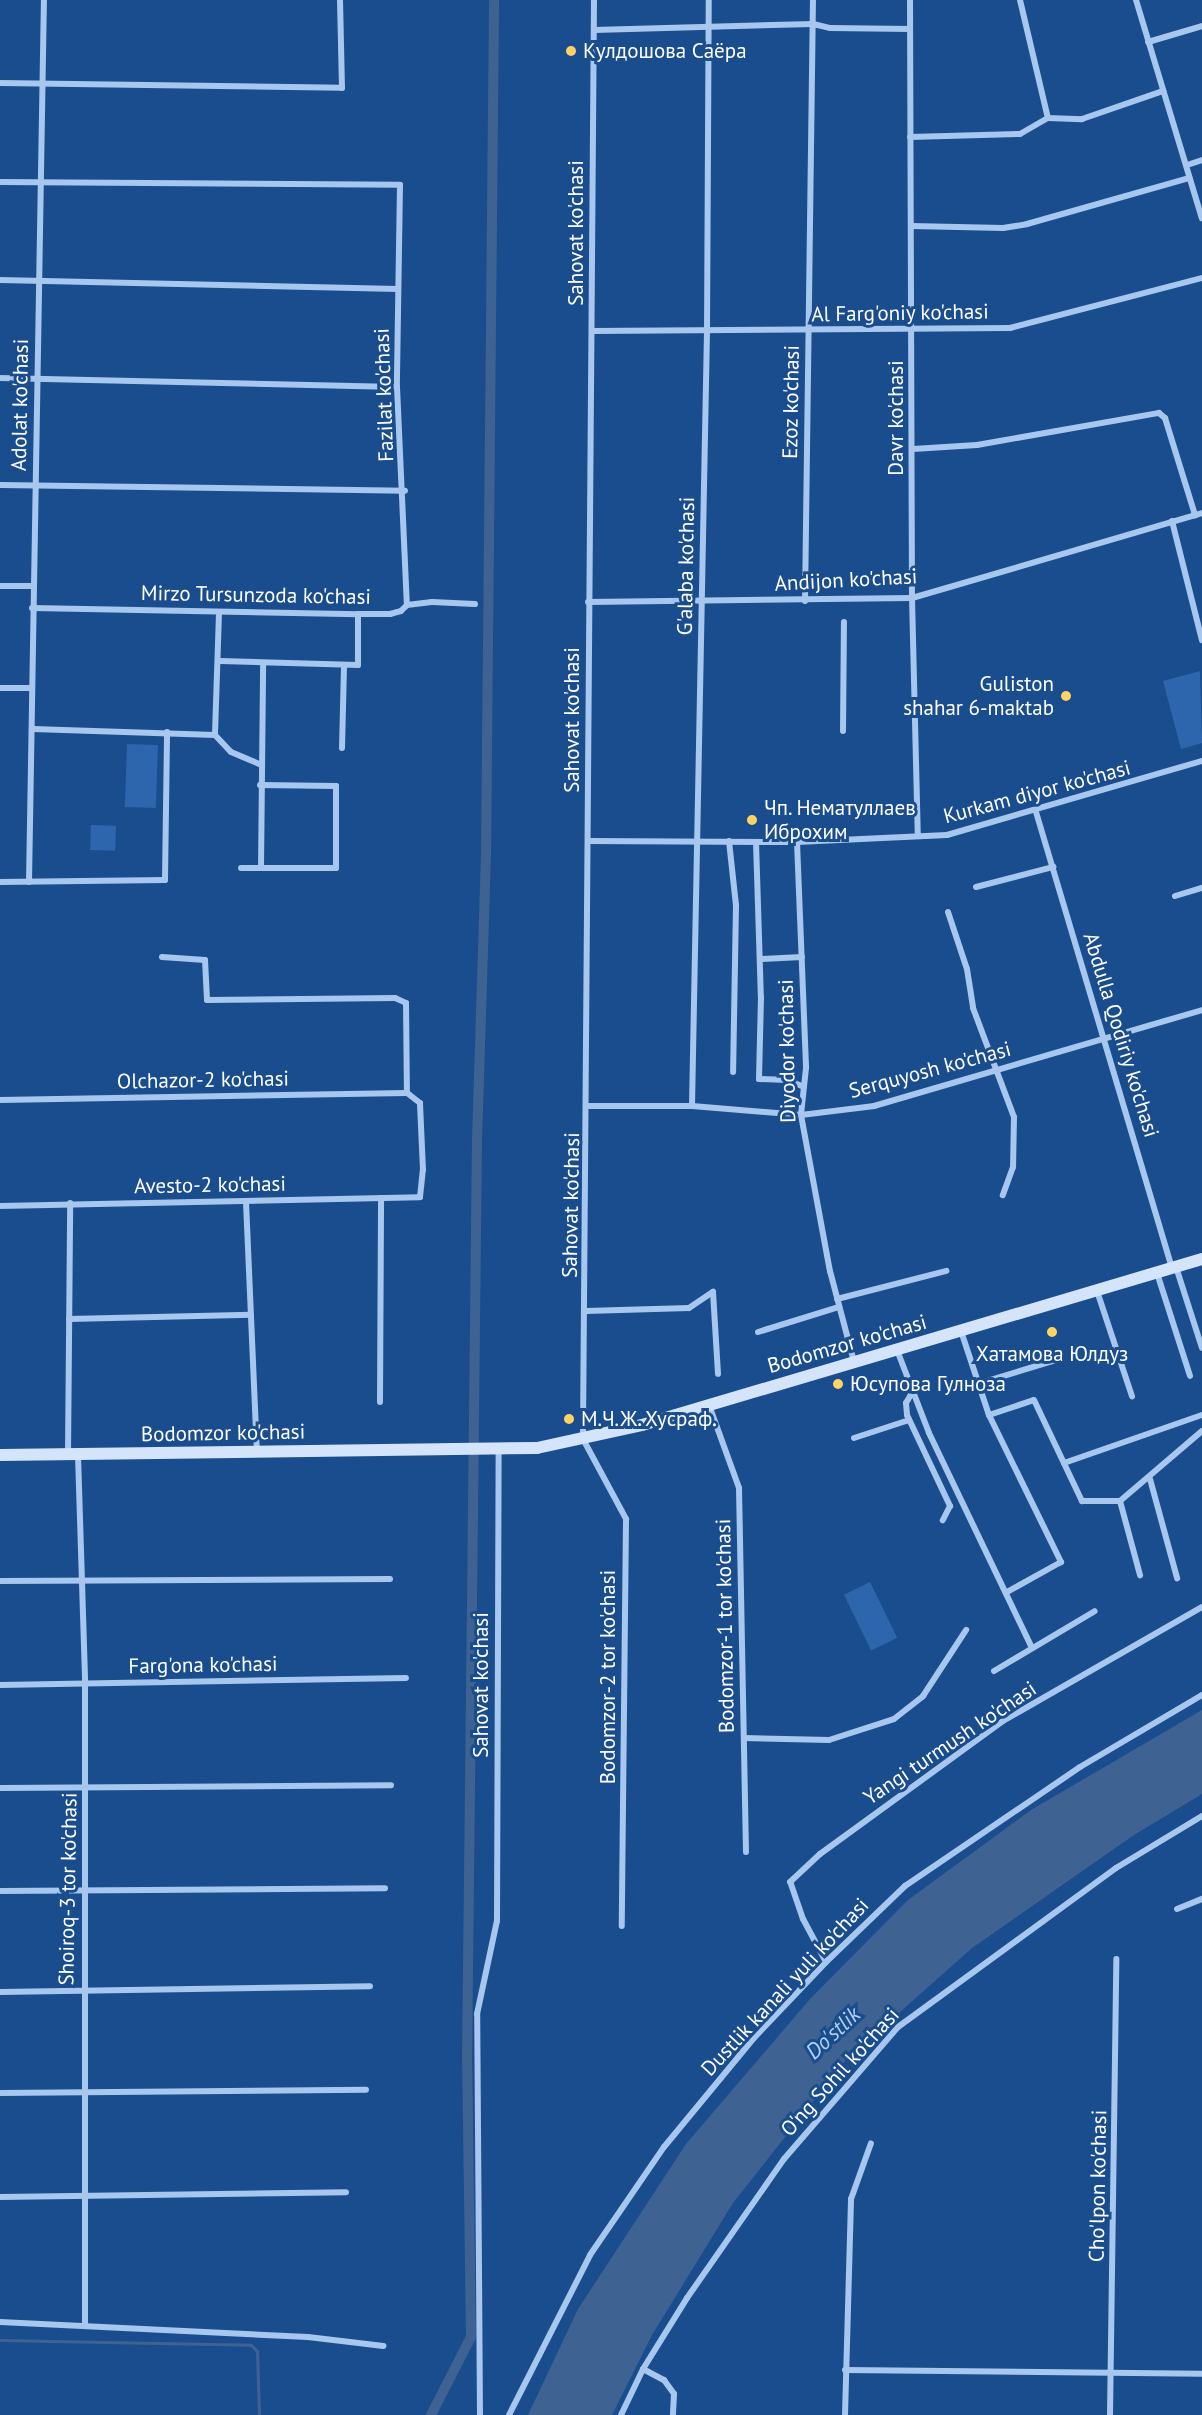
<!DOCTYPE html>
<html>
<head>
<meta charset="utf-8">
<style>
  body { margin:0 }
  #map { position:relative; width:1202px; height:2415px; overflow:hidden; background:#1a4d8e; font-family:"PT Sans",sans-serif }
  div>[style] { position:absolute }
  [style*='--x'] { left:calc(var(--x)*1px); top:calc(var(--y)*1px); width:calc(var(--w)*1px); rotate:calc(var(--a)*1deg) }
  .green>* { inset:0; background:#2d66ac; transform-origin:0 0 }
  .water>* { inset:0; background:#3e6392 }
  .stream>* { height:3px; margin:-1.5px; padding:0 1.5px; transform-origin:1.5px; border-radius:1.5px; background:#3e6392 }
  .canal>* { height:10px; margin:-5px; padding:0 5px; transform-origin:5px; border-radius:5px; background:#3e6392 }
  .street>* { height:6px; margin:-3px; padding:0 3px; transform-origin:3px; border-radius:3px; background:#a7c7ee }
  .secondary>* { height:12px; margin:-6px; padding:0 6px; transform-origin:6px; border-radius:6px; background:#d4e4fa }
  .dots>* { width:16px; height:16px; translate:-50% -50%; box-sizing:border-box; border:3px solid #1a4d8e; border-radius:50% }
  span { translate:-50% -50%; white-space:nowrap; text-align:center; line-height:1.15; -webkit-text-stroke:6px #1a4d8e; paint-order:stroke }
  .poi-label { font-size:21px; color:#fff }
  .left { translate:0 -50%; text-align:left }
  .right { translate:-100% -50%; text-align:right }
  .street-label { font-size:21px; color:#fff }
  .water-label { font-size:22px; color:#b3d1f5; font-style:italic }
</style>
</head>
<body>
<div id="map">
  <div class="green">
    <div style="clip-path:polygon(1200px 671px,1202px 743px,1181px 749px,1163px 681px)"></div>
    <div style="left:127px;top:744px;width:31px;height:63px;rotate:2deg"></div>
    <div style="left:91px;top:825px;width:25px;height:25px;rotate:2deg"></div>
    <div style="left:870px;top:1582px;width:62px;height:29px;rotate:64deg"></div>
  </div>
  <div class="water">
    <div style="clip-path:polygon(1202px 1710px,1202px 1794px,1134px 1835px,972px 1948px,846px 2060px,733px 2203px,652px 2335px,612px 2415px,528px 2415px,578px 2309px,686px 2144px,810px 1999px,908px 1900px,1031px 1810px)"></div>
  </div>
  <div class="stream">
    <div style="--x:0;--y:2340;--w:251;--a:1.1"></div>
    <div style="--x:251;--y:2345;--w:8;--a:45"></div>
    <div style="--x:257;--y:2351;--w:64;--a:88.2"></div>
  </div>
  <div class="canal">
    <div style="--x:431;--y:2415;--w:88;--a:-62.9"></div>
    <div style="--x:471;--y:2337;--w:274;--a:-90.8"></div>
    <div style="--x:467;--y:2063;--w:922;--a:-89.38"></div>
    <div style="--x:477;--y:1141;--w:286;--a:-88.2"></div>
    <div style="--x:486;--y:855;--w:855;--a:-89.46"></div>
  </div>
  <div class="street">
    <div style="--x:594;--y:0;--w:1439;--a:90.44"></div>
    <div style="--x:583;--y:1439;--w:91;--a:61.7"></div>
    <div style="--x:626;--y:1519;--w:407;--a:90.6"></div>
    <div style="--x:910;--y:0;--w:598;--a:89.81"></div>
    <div style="--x:912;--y:598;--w:238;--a:88.6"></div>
    <div style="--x:1020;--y:0;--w:121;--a:76.7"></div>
    <div style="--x:1136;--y:0;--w:228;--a:73.2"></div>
    <div style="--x:594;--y:30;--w:219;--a:-1.6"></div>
    <div style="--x:813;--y:24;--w:17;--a:13"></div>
    <div style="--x:830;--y:28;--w:80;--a:0.7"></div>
    <div style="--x:1148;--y:42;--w:56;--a:-16.5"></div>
    <div style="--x:0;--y:83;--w:342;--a:0.8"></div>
    <div style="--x:342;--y:88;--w:88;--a:-91.3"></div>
    <div style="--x:910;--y:137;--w:110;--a:-1.6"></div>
    <div style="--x:1020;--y:134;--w:32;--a:-30"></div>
    <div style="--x:1048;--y:118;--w:34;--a:2"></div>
    <div style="--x:1082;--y:119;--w:86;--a:-19.1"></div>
    <div style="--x:1187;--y:165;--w:16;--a:-18"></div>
    <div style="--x:0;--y:182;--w:400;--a:0.4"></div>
    <div style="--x:400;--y:185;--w:202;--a:90.9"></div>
    <div style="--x:397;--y:387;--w:218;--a:87.4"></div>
    <div style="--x:912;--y:226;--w:91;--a:1.3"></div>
    <div style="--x:1003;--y:228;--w:24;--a:-9"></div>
    <div style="--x:1027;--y:224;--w:169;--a:-15.8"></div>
    <div style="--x:0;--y:280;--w:398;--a:1.3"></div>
    <div style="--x:592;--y:331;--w:418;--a:-0.4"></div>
    <div style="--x:1010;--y:328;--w:198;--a:-14.6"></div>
    <div style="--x:0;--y:378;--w:397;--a:1.3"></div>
    <div style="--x:913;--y:449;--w:64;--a:-3.6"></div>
    <div style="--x:977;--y:445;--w:185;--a:-10"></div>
    <div style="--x:1159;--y:413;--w:8;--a:40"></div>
    <div style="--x:1165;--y:418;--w:102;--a:72.8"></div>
    <div style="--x:0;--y:485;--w:405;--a:0.8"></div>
    <div style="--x:1172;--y:521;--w:123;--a:75.9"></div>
    <div style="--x:0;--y:586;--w:32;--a:0"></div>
    <div style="--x:805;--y:601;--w:601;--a:-89.24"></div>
    <div style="--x:588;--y:602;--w:324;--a:-0.7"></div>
    <div style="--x:912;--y:598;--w:302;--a:-16.3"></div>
    <div style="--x:32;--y:608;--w:326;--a:1.1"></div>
    <div style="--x:358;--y:614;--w:32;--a:0"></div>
    <div style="--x:390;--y:614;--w:11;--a:-15"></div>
    <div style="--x:401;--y:611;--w:8;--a:-45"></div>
    <div style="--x:407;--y:605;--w:25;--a:-7"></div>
    <div style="--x:432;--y:602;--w:43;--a:2.7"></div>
    <div style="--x:219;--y:613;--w:122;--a:91.9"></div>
    <div style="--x:215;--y:735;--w:23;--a:47"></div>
    <div style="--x:231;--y:752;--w:33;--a:23"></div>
    <div style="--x:220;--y:661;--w:138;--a:1.7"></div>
    <div style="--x:358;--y:665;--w:51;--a:-90"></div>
    <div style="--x:0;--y:688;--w:32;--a:0"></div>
    <div style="--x:33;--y:729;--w:182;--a:1.9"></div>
    <div style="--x:843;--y:731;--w:109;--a:-89.5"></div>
    <div style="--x:342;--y:748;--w:83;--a:-88.6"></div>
    <div style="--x:1036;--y:812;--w:476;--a:73.4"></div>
    <div style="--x:589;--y:841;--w:208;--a:0.3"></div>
    <div style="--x:797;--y:842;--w:150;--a:-2.7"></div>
    <div style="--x:947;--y:835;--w:266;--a:-16.2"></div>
    <div style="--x:729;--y:841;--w:64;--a:83.8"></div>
    <div style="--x:736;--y:905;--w:167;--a:91"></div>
    <div style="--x:756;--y:842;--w:155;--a:88.2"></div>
    <div style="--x:761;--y:997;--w:82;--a:91.4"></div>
    <div style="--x:759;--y:1079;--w:28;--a:2"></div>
    <div style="--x:787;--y:1080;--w:18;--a:22"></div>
    <div style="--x:797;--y:842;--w:226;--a:87.7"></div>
    <div style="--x:806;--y:1068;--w:47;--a:96.1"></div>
    <div style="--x:801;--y:1115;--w:159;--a:79.5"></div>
    <div style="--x:830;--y:1271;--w:94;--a:75.2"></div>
    <div style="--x:241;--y:868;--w:95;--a:0"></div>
    <div style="--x:336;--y:868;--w:82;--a:-90"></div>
    <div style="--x:336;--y:786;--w:76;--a:-179.2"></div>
    <div style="--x:261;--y:868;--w:205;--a:-89.4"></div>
    <div style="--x:0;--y:882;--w:165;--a:-0.7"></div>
    <div style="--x:165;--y:880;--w:148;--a:-89.2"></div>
    <div style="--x:29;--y:882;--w:882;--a:-89.03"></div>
    <div style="--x:976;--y:887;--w:80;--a:-14.6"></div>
    <div style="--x:1175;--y:896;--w:28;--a:-17"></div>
    <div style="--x:948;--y:912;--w:60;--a:71.6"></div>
    <div style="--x:967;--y:969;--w:39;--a:81"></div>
    <div style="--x:973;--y:1008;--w:116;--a:69.4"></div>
    <div style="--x:1014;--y:1117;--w:50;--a:91.1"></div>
    <div style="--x:1013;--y:1167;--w:30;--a:110"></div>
    <div style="--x:162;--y:957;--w:43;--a:4"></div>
    <div style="--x:205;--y:960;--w:40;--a:87.1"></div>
    <div style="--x:207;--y:1000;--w:188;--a:-0.6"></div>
    <div style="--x:395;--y:998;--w:12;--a:24"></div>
    <div style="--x:406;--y:1003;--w:90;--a:89.4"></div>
    <div style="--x:761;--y:959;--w:41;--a:-2.8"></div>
    <div style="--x:0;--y:1100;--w:407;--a:-1"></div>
    <div style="--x:588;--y:1106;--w:104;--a:0"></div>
    <div style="--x:692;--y:1106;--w:109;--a:4.7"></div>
    <div style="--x:801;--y:1115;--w:74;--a:-7"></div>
    <div style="--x:874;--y:1106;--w:342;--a:-16.3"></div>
    <div style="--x:692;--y:1106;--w:774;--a:-88.89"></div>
    <div style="--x:707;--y:332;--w:332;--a:-89.7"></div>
    <div style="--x:246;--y:1202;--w:250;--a:87.5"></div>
    <div style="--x:0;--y:1206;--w:420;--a:-1.2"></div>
    <div style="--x:420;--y:1197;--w:27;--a:-84"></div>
    <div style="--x:423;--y:1170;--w:67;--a:-92.6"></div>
    <div style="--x:420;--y:1103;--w:16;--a:-142"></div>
    <div style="--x:1176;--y:1267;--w:85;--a:72.2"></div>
    <div style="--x:1157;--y:1273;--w:108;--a:72.2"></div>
    <div style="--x:1097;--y:1291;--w:111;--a:71.6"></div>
    <div style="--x:713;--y:1292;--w:82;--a:86.5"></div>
    <div style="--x:837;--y:1299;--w:113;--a:-14.4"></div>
    <div style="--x:586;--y:1311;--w:103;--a:-1.7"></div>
    <div style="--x:689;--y:1308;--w:29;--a:-34"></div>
    <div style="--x:69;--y:1319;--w:182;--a:-1.3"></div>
    <div style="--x:961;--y:1331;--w:89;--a:71.6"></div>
    <div style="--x:989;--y:1415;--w:47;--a:-18.4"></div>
    <div style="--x:1034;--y:1400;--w:112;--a:64.6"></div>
    <div style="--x:1082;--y:1501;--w:38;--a:0"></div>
    <div style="--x:1120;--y:1501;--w:108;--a:-40.5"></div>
    <div style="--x:758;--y:1332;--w:85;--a:-17.2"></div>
    <div style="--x:897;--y:1350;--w:89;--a:68.9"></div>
    <div style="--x:929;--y:1433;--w:238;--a:64.4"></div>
    <div style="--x:977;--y:1384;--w:83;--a:-16.9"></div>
    <div style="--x:913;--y:1391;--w:14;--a:120"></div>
    <div style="--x:906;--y:1403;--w:12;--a:85"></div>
    <div style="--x:907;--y:1415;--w:101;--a:64.7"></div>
    <div style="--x:950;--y:1506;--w:16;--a:117"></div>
    <div style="--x:380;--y:1402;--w:204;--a:-89.7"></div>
    <div style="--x:709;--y:1405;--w:88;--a:70.1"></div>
    <div style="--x:739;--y:1488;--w:364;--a:88.9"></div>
    <div style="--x:989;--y:1415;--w:164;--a:63.9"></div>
    <div style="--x:1061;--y:1562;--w:62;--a:150.9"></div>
    <div style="--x:854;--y:1438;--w:58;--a:-18.1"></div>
    <div style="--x:68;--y:1454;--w:251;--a:-89.5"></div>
    <div style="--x:78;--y:1455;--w:229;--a:88.2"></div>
    <div style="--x:85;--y:1684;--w:640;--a:90"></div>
    <div style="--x:1064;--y:1463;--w:146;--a:-19.2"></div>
    <div style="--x:1150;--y:1479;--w:103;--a:74.7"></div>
    <div style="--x:1120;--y:1501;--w:77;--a:74.9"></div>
    <div style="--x:0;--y:1581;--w:390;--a:-0.3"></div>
    <div style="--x:994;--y:1671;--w:117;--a:-30.7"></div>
    <div style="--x:0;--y:1685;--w:406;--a:-1"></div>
    <div style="--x:744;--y:1738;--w:85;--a:1.3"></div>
    <div style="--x:829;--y:1740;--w:68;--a:-17.9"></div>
    <div style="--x:894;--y:1719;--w:37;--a:-38"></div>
    <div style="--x:923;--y:1696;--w:79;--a:-56.9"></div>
    <div style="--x:0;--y:1788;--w:391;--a:-0.4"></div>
    <div style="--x:0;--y:1891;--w:385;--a:-0.4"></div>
    <div style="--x:1177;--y:1909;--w:27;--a:-22"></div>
    <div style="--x:826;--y:1962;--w:49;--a:-118.1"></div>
    <div style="--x:803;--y:1919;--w:39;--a:-109"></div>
    <div style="--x:790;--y:1882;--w:41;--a:-43"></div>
    <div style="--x:820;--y:1854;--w:226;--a:-36"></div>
    <div style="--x:1003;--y:1721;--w:229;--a:-29.8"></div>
    <div style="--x:0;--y:1992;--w:370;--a:-0.9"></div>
    <div style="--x:0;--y:2093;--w:366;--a:-0.5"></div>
    <div style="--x:0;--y:2197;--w:346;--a:-0.8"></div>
    <div style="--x:0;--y:2322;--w:308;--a:2.8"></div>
    <div style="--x:308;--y:2337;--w:76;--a:6.8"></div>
    <div style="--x:643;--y:2369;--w:24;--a:28"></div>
    <div style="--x:664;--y:2380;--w:17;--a:54"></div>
    <div style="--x:674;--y:2394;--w:21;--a:93"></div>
    <div style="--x:845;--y:2370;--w:357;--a:0.6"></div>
    <div style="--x:480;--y:2415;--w:401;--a:-90.4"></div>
    <div style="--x:477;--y:2014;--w:95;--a:-77.9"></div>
    <div style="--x:497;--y:1921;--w:471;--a:-89.8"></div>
    <div style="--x:509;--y:2415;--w:179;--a:-63.1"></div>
    <div style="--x:590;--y:2255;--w:131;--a:-55.6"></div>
    <div style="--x:664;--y:2147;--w:140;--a:-50.5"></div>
    <div style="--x:753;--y:2039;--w:106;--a:-46.5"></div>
    <div style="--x:826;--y:1962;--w:110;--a:-43.9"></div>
    <div style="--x:905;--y:1886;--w:212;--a:-34.2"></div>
    <div style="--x:1080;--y:1767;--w:142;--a:-30.5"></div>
    <div style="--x:621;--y:2415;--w:51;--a:-64.4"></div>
    <div style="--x:643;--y:2369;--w:84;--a:-58.2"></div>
    <div style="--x:687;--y:2298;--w:169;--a:-55.1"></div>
    <div style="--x:784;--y:2159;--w:174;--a:-49.2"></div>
    <div style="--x:898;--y:2027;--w:270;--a:-36.1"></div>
    <div style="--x:1116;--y:1868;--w:100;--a:-31.2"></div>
    <div style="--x:845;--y:2415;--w:216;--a:-88.4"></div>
    <div style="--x:851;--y:2199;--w:59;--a:-70.3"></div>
    <div style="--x:1110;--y:2415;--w:456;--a:-89.2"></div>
  </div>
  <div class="secondary">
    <div style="--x:0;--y:1455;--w:537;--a:-0.75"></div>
    <div style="--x:537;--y:1448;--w:107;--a:-12.4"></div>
    <div style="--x:642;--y:1425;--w:584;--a:-16.51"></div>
  </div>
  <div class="dots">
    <div style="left:571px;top:51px;background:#ffd264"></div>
    <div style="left:1066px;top:696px;background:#ffd264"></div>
    <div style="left:752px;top:820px;background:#ffd264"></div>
    <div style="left:1052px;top:1332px;background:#ffd264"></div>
    <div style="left:838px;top:1384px;background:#ffd264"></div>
    <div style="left:569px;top:1419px;background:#ffd264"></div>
  </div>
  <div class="poi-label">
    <span class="left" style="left:583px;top:51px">Кулдошова Саёра</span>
    <span class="right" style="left:1054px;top:696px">Guliston<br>shahar 6-maktab</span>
    <span class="left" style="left:764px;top:820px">Чп. Нематуллаев<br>Иброхим</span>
    <span style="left:1052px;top:1354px">Хатамова Юлдуз</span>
    <span class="left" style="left:850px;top:1384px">Юсупова Гулноза</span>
    <span class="left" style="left:581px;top:1419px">М.Ч.Ж. Хусраф.</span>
  </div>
  <div class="street-label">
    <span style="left:576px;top:233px;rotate:-90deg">Sahovat ko'chasi</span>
    <span style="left:900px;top:313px;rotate:-1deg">Al Farg'oniy ko'chasi</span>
    <span style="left:384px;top:395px;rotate:-92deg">Fazilat ko'chasi</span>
    <span style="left:791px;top:402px;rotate:-89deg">Ezoz ko'chasi</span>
    <span style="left:20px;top:405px;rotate:-89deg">Adolat ko'chasi</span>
    <span style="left:896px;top:418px;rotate:-90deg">Davr ko'chasi</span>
    <span style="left:686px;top:566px;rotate:-89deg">G'alaba ko'chasi</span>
    <span style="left:846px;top:580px;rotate:-3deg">Andijon ko'chasi</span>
    <span style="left:256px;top:595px;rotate:1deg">Mirzo Tursunzoda ko'chasi</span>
    <span style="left:572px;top:720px;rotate:-90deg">Sahovat ko'chasi</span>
    <span style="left:1037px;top:792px;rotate:-15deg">Kurkam diyor ko'chasi</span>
    <span style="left:1121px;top:1035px;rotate:73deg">Abdulla Qodiriy ko'chasi</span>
    <span style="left:787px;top:1051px;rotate:-91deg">Diyodor ko'chasi</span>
    <span style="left:930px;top:1070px;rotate:-15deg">Serquyosh ko'chasi</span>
    <span style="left:203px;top:1080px;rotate:-1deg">Olchazor-2 ko'chasi</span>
    <span style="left:210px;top:1185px;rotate:-1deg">Avesto-2 ko'chasi</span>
    <span style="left:571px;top:1205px;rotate:-89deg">Sahovat ko'chasi</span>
    <span style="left:847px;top:1344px;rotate:-16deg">Bodomzor ko'chasi</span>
    <span style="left:223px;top:1433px;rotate:-1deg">Bodomzor ko'chasi</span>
    <span style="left:725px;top:1626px;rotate:-91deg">Bodomzor-1 tor ko'chasi</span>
    <span style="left:203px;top:1665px;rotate:-1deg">Farg'ona ko'chasi</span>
    <span style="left:608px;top:1677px;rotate:-90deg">Bodomzor-2 tor ko'chasi</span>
    <span style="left:481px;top:1685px;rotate:-90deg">Sahovat ko'chasi</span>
    <span style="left:950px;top:1743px;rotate:-34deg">Yangi turmush ko'chasi</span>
    <span style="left:68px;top:1889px;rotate:-89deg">Shoiroq-3 tor ko'chasi</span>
    <span style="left:785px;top:1987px;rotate:-47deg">Dustlik kanali yuli ko'chasi</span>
    <span style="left:840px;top:2072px;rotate:-48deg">O'ng Sohil ko'chasi</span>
    <span style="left:1098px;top:2186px;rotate:-89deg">Cho'lpon ko'chasi</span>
  </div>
  <div class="water-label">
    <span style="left:833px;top:2033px;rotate:-43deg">Do'stlik</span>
  </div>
</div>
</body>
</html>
